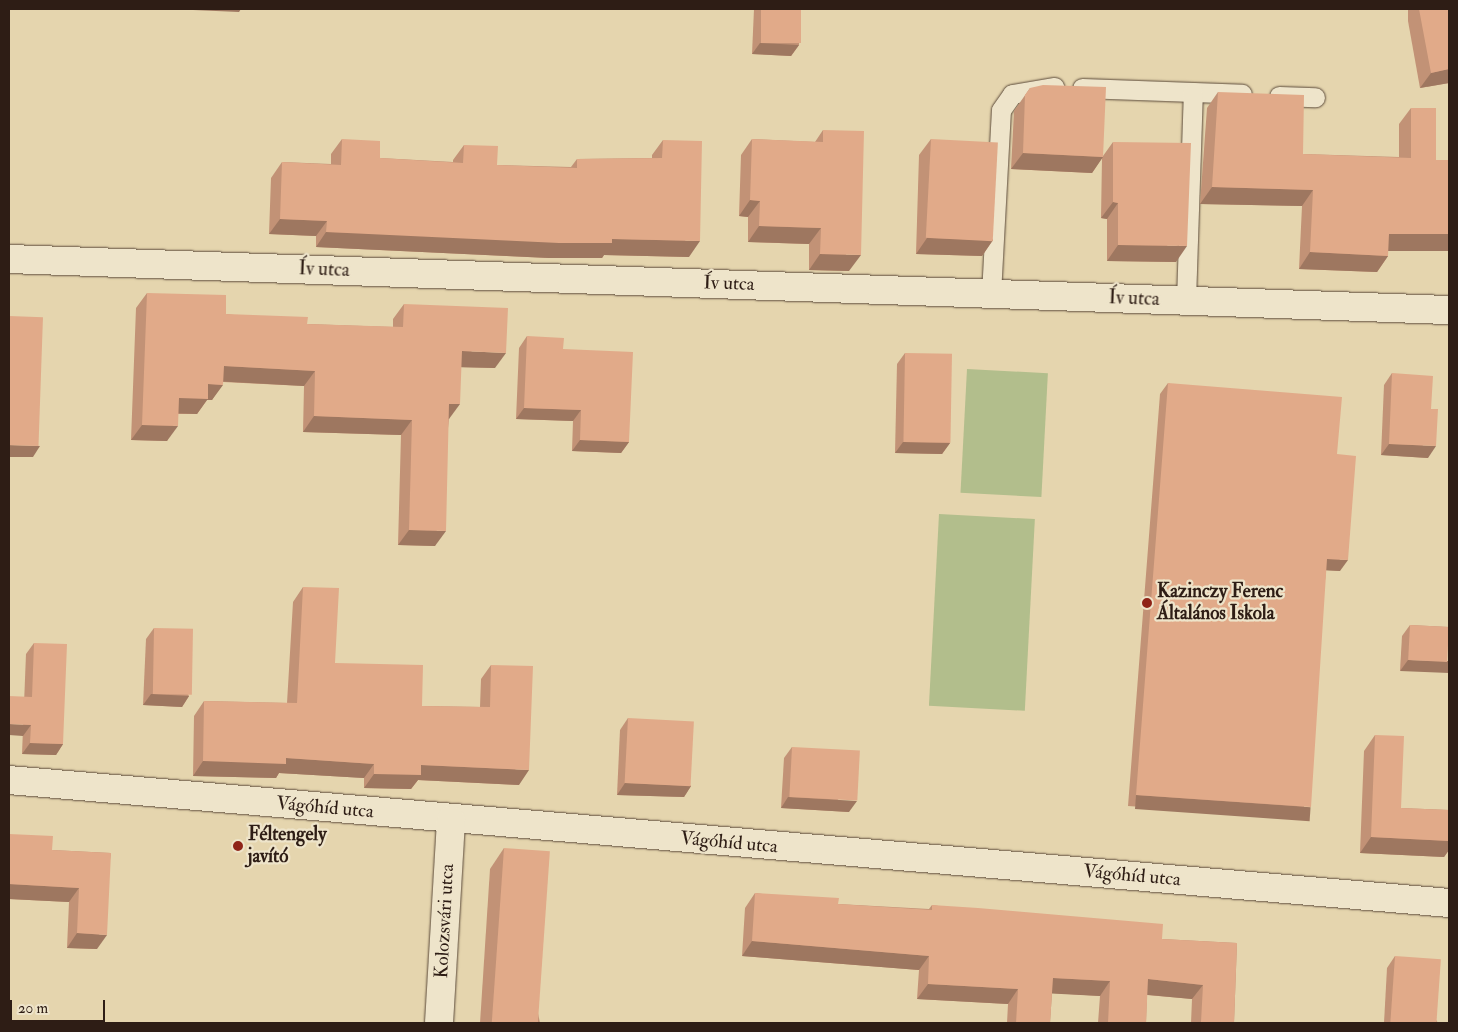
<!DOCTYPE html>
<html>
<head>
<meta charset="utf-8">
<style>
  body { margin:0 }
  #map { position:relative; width:1458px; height:1032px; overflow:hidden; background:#e5d5ae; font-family:"IM FELL Double Pica",serif }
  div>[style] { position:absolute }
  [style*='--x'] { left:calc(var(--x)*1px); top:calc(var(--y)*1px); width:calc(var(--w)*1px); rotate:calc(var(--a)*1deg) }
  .green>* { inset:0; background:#b2be8c; transform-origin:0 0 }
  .roads { filter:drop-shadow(0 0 1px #5c4b3b) drop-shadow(0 0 1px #5c4b3b) }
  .service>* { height:19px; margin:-9.5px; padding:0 9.5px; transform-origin:9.5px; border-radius:9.5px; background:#eee4ca }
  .minor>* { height:28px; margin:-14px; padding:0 14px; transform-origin:14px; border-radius:14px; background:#eee4ca }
  .wall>* { inset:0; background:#c29276 }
  .shaded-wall>* { inset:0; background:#9e7760; transform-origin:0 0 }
  .building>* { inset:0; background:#e1aa89; transform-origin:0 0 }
  .dots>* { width:14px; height:14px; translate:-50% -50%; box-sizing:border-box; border:2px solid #eee4ca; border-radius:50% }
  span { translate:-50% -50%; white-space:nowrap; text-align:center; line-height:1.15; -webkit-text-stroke:4.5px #eee4ca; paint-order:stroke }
  .street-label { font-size:19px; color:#2e1d15 }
  .poi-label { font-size:19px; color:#2e1d15; font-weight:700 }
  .left { translate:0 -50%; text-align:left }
  .frame { position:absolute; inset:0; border:10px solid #2e1d15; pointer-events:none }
  .scale { position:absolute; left:10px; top:1000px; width:95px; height:22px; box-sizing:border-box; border:2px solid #2e1d15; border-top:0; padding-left:6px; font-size:15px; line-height:18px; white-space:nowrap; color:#2e1d15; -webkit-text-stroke:4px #eee4ca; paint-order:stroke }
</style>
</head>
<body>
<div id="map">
  <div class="green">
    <div style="left:967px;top:369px;width:81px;height:124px;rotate:3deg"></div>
    <div style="left:939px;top:514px;width:96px;height:192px;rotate:3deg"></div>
  </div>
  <div class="roads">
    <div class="service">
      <div style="--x:1082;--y:88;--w:160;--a:2.1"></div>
      <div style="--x:1279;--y:96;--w:36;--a:2"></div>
      <div style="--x:991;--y:294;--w:184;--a:-86.9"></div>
      <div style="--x:1001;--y:110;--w:19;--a:-55"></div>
      <div style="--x:1012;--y:94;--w:43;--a:-9.5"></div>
      <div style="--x:1186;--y:300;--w:208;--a:-88.1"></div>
    </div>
    <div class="minor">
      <div style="--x:9;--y:259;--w:1441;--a:2.03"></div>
      <div style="--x:9;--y:780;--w:1445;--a:4.88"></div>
      <div style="--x:439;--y:1023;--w:203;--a:-86.6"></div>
    </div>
  </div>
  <div class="wall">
    <div style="clip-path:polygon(754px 9px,801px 9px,799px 45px,791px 56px,752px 54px)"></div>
    <div style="clip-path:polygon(1408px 9px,1449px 9px,1449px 83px,1420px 88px,1408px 21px)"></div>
    <div style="clip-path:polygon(1030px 88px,1103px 156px,1113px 142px,1176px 262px,1107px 261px,1107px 219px,1101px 218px,1102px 158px,1092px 173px,1011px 169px,1014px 111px)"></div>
    <div style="clip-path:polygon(1218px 92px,1303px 154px,1399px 157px,1399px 124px,1411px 108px,1449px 251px,1388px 251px,1388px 256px,1377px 272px,1299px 269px,1302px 206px,1200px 204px,1207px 108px)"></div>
    <div style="clip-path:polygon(823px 130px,849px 271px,809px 270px,809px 244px,748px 242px,748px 217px,739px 216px,741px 155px,752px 139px,815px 142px)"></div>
    <div style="clip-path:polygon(342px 139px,380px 158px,453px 162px,453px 160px,464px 145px,497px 165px,571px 167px,577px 159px,652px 158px,652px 155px,663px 140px,689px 257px,604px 255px,602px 258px,549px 258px,316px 247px,316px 236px,269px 234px,271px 178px,282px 162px,331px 164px,331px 154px)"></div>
    <div style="clip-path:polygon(931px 139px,993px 240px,982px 256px,916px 254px,919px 155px)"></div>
    <div style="clip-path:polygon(147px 293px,226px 314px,307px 324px,393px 327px,393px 319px,404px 304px,495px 368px,461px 367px,449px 419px,435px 546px,398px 545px,401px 435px,303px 432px,304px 386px,223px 382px,212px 400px,207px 400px,197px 414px,178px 414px,167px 441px,131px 440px,136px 308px)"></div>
    <div style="clip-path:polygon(527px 336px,563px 349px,629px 442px,621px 453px,572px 451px,573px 421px,516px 419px,519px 348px)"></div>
    <div style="clip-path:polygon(905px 353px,950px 443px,942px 454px,895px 453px,897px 364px)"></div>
    <div style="clip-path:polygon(1392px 373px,1428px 458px,1381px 455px,1384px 385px)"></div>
    <div style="clip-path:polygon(1168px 383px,1337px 454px,1340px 571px,1326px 570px,1303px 818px,1128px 806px,1160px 394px)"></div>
    <div style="clip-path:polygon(303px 587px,335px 663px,422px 706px,480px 707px,481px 679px,491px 665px,519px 785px,418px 780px,411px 789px,364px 788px,364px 778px,279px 773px,276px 778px,193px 776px,194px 716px,204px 701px,287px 703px,293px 602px)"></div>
    <div style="clip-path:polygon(1410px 625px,1449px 627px,1400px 671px,1402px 636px)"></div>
    <div style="clip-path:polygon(154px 628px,189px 696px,182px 707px,143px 705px,146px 639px)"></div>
    <div style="clip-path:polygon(34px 643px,63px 744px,56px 755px,22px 754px,26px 654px)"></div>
    <div style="clip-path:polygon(628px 718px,691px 786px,684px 797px,617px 795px,620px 730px)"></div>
    <div style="clip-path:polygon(1375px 735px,1401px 808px,1449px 810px,1449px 850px,1444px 857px,1360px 853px,1364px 751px)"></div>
    <div style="clip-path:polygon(792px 747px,849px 812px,781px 808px,784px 758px)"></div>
    <div style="clip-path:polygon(9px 834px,52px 850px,111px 853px,97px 949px,67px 948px,69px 902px,9px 899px)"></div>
    <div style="clip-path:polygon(504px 848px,540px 1023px,480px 1023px,490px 869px)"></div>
    <div style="clip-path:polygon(755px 893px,838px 904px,929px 909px,932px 905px,1162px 939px,1237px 943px,1234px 1023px,1191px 1023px,1192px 999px,1147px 995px,1146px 1023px,1098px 1023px,1100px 996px,1052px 993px,1050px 1023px,1007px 1023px,1008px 1004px,917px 999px,919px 970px,742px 956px,745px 908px)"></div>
    <div style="clip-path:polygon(1395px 956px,1438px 1023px,1384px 1023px,1387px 968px)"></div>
  </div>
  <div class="shaded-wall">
    <div style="clip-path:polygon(194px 9px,241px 9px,239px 12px,193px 10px)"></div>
    <div style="clip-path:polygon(760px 43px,799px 45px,791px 56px,752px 54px)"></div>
    <div style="clip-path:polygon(1449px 69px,1449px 83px,1420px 88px,1431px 73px)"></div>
    <div style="clip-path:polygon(1023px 153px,1103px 157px,1092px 173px,1011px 169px)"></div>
    <div style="clip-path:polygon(1212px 187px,1313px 190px,1302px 206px,1200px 204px)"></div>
    <div style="clip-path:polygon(750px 200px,760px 201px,748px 217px,739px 216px)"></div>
    <div style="clip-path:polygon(1113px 202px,1118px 203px,1107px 219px,1101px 218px)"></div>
    <div style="clip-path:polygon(280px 219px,327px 221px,316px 236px,269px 234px)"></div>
    <div style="clip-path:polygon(759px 226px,821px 228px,809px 244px,748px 242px)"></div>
    <div style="clip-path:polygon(326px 232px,612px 239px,700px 241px,689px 257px,604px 255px,602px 258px,549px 258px,316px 247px)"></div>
    <div style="clip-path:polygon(1389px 234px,1449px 234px,1449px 251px,1378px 251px)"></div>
    <div style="clip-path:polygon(927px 238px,993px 240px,982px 256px,916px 254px)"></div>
    <div style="clip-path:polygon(1118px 245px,1187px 246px,1176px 262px,1107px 261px)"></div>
    <div style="clip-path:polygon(1310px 252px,1388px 256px,1377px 272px,1299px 269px)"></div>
    <div style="clip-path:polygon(820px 254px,861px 255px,849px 271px,809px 270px)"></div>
    <div style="clip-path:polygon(462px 351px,506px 353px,495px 368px,451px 367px)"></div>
    <div style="clip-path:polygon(224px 366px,315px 371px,304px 386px,213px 381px)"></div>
    <div style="clip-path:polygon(208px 384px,223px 385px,212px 400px,207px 400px,197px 414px,168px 413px,179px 398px)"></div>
    <div style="clip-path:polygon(449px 404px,460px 404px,449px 419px,438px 419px)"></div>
    <div style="clip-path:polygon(524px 408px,581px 410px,573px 421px,516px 419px)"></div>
    <div style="clip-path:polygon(314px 416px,412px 420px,401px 435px,303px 432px)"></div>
    <div style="clip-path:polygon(142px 425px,178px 426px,167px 441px,131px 440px)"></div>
    <div style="clip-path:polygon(580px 440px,629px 442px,621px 453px,572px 451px)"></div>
    <div style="clip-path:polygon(903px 442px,950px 443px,942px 454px,895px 453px)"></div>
    <div style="clip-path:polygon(1389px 444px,1436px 446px,1428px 458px,1381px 455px)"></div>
    <div style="clip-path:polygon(9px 445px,40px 446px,33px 457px,9px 457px)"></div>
    <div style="clip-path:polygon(409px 530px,446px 531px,435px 546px,398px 545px)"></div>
    <div style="clip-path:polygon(1327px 559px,1348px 560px,1340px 571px,1319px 570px)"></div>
    <div style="clip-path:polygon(1408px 660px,1449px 661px,1449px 673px,1400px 671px)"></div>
    <div style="clip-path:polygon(151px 694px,189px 696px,182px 707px,143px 705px)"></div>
    <div style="clip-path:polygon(9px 724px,31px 725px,23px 736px,9px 735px)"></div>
    <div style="clip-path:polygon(30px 743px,63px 744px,56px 755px,22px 754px)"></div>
    <div style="clip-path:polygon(286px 758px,374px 764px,364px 778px,279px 773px,276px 778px,193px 776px,203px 761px)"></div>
    <div style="clip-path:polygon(421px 765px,529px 770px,519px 785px,418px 780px,411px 789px,364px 788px,374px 774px)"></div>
    <div style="clip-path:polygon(625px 783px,691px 786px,684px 797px,617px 795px)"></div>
    <div style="left:1136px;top:795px;width:175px;height:14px;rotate:4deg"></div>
    <div style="clip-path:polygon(788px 797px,857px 801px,849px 812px,781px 808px)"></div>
    <div style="clip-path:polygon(1371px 837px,1449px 841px,1449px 850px,1444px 857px,1360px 853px)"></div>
    <div style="clip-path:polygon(9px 884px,79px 888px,69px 902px,9px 899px)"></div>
    <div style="clip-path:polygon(77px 933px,107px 935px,97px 949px,67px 948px)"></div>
    <div style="clip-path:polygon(752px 941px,929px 956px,919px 970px,742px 956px)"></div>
    <div style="clip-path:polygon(1053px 978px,1110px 981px,1100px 996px,1042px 993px)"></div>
    <div style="clip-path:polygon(1148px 979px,1203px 985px,1192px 999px,1138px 994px)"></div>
    <div style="clip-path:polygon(928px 984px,1018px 989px,1008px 1004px,917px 999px)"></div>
  </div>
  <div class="building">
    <div style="left:761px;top:9px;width:40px;height:34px"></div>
    <div style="clip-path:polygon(1419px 9px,1449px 9px,1449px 69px,1431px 73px)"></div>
    <div style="clip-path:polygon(1043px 85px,1106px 87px,1103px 157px,1023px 153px,1025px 95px,1030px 88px)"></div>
    <div style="clip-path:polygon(1218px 92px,1304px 95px,1303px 154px,1411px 158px,1411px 108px,1436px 108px,1436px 160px,1449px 160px,1449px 234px,1389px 234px,1388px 256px,1310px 252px,1313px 190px,1212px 187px)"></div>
    <div style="clip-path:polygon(823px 130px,864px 131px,861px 255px,820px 254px,821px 228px,759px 226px,760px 201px,750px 200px,752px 139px,823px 142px)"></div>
    <div style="clip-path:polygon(342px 139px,380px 141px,380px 158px,463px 163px,464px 145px,498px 146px,497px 165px,577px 168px,577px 159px,662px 158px,663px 140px,702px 141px,700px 241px,612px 239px,612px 243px,559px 243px,326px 232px,327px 221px,280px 219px,282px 162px,341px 165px)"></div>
    <div style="left:931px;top:139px;width:67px;height:99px;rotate:3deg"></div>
    <div style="clip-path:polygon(1113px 142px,1191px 143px,1187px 246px,1118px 245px,1118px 203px,1113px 202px)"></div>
    <div style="clip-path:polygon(147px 293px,226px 295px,226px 314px,308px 317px,307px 324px,403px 327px,404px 304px,508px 308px,506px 353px,462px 351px,460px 404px,449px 404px,446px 531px,409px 530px,412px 420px,314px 416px,315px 371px,224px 366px,223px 385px,208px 384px,208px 399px,179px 398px,178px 426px,142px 425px)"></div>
    <div style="left:9px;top:316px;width:34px;height:129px;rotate:2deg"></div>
    <div style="clip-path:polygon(527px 336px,564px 338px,563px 349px,633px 352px,629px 442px,580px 440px,581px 410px,524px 408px)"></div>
    <div style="left:905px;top:353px;width:47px;height:89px;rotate:1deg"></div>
    <div style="clip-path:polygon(1392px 373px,1433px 376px,1431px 409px,1438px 409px,1436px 446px,1389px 444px)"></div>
    <div style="clip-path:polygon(1168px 383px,1342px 397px,1337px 454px,1356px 456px,1348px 560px,1327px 559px,1311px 807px,1136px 795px)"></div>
    <div style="clip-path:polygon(303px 587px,339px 588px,335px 663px,423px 665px,422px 706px,490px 707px,491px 665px,533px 666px,529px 770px,421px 765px,421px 775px,374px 774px,374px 764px,286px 758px,286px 764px,203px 761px,204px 701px,297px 703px)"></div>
    <div style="left:1410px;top:625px;width:39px;height:35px;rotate:3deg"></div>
    <div style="left:154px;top:628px;width:39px;height:66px;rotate:1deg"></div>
    <div style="clip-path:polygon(34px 643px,67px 644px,63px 744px,30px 743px,31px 725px,9px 724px,9px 696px,32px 697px)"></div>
    <div style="left:628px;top:718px;width:66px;height:65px;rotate:3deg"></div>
    <div style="clip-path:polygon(1375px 735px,1404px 736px,1401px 808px,1449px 810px,1449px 841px,1371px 837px)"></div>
    <div style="left:792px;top:747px;width:68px;height:50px;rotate:3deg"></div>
    <div style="clip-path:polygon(9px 834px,53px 836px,52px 850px,111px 853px,107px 935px,77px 933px,79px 888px,9px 884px)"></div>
    <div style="left:504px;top:848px;width:46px;height:175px;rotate:4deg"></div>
    <div style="clip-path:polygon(755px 893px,839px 898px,838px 904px,932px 910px,932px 905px,978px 908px,1163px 924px,1162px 939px,1237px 943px,1234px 1023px,1201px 1022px,1203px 985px,1148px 979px,1146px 1023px,1108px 1023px,1110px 981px,1053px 978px,1050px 1023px,1016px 1023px,1018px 989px,928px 984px,929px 956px,752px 941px)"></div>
    <div style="left:1395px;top:956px;width:46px;height:67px;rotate:4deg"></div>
  </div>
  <div class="dots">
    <div style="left:1147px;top:603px;background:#8f2418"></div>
    <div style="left:238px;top:846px;background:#8f2418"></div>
  </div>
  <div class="street-label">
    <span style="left:324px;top:270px;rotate:2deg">Ív utca</span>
    <span style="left:729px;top:284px;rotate:2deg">Ív utca</span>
    <span style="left:1134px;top:299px;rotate:2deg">Ív utca</span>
    <span style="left:325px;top:808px;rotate:5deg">Vágóhíd utca</span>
    <span style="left:729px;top:843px;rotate:5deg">Vágóhíd utca</span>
    <span style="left:1132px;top:876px;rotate:5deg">Vágóhíd utca</span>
    <span style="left:445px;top:921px;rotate:-87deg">Kolozsvári utca</span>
  </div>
  <div class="poi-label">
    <span class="left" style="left:1157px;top:603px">Kazinczy Ferenc<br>Általános Iskola</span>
    <span class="left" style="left:248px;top:846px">Féltengely<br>javító</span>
  </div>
  <div class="frame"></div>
  <div class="scale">20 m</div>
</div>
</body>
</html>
